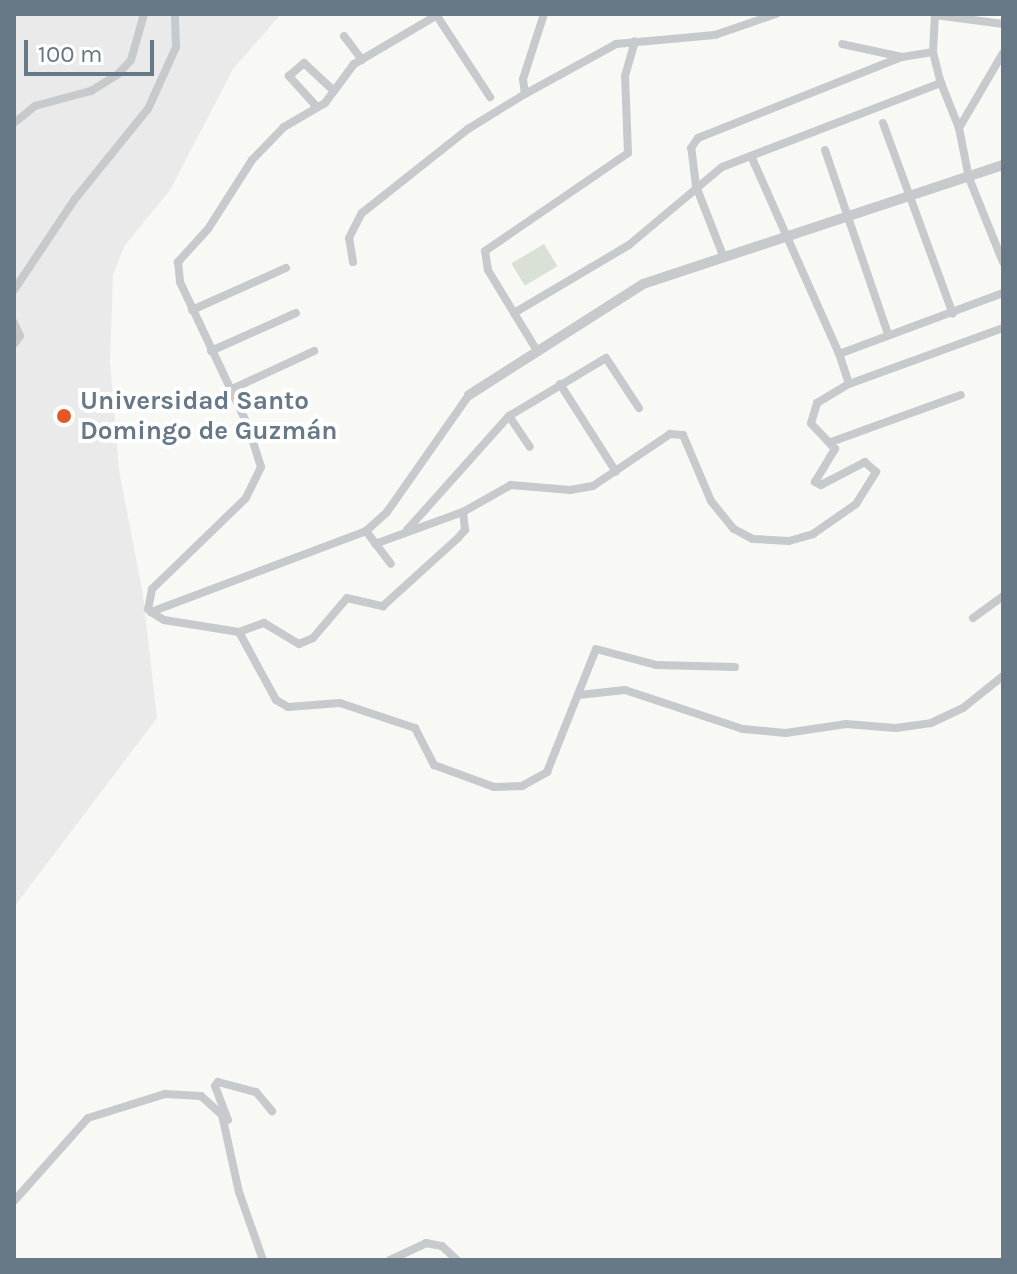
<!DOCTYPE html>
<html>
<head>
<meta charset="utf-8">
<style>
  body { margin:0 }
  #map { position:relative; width:1017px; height:1274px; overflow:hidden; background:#f8f8f5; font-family:Karla,sans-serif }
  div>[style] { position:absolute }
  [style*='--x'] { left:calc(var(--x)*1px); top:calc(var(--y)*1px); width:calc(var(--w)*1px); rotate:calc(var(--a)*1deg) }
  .built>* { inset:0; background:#e9eae9 }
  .green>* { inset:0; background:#d9e0d6; transform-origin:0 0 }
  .minor>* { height:8px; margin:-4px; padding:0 4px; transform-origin:4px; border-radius:4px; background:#c6cacd }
  .tertiary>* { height:10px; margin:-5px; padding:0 5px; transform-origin:5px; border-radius:5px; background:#c6cacd }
  .dots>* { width:22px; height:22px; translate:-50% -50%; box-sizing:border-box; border:4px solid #fff; border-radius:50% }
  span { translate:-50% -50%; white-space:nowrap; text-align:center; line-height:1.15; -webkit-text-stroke:8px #fff; paint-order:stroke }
  .poi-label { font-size:26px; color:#677887; font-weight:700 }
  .left { translate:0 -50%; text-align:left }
  .frame { position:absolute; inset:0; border:16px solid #677887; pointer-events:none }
  .scale { position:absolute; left:24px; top:40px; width:130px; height:36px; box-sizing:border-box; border:4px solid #677887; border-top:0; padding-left:10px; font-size:24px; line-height:28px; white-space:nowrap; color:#677887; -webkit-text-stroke:6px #fff; paint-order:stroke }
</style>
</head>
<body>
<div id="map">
  <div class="built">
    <div style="clip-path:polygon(14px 14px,281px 14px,233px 69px,170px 190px,125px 245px,113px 274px,110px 362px,119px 470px,143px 595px,157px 718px,14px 907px)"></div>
  </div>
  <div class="green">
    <div style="left:544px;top:244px;width:26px;height:38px;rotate:59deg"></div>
  </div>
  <div class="minor">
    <div style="--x:439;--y:14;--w:99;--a:149.5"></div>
    <div style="--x:354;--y:64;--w:49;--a:126.6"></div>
    <div style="--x:325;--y:103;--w:48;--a:149.7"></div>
    <div style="--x:284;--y:127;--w:46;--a:134.1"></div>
    <div style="--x:252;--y:160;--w:82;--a:122.5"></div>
    <div style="--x:208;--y:229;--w:45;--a:132.3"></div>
    <div style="--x:178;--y:262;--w:20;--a:84"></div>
    <div style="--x:180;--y:282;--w:159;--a:64.7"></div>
    <div style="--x:248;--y:426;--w:43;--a:72.4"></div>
    <div style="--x:261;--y:467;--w:34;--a:116"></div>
    <div style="--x:246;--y:498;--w:131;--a:135.9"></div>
    <div style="--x:152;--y:589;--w:20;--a:101"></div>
    <div style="--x:148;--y:609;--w:4;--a:45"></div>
    <div style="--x:151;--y:612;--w:230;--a:-20.6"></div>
    <div style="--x:366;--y:531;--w:28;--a:-42"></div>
    <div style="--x:387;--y:512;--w:143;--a:-55"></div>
    <div style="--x:935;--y:14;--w:38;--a:93"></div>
    <div style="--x:933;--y:52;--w:32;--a:76"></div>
    <div style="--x:941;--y:83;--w:48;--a:68.2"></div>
    <div style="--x:959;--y:128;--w:51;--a:78.7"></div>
    <div style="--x:969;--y:178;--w:91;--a:68"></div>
    <div style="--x:935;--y:15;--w:69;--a:7.5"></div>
    <div style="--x:437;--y:16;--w:97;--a:56.8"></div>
    <div style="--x:344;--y:36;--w:30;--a:53"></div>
    <div style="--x:902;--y:57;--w:31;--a:-9"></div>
    <div style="--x:525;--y:94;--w:15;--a:-98"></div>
    <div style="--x:523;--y:79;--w:68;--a:-72.1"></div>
    <div style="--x:317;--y:107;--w:42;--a:-132.1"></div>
    <div style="--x:289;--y:76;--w:20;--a:-41"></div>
    <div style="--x:304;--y:63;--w:41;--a:43"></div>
    <div style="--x:14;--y:123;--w:27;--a:-39"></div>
    <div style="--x:35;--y:106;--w:58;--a:-15"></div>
    <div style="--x:91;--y:91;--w:32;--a:-32"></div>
    <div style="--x:118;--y:74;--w:19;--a:-47"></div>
    <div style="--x:131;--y:60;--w:48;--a:-74.2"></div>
    <div style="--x:883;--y:123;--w:203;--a:69.9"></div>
    <div style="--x:959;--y:128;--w:87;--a:-59.6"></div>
    <div style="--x:825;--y:150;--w:194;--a:71.1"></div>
    <div style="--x:751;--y:156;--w:217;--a:66"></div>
    <div style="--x:724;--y:258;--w:77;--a:-111.3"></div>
    <div style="--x:696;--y:186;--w:38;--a:-97"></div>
    <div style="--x:691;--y:148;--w:12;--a:-55"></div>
    <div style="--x:698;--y:138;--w:219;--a:-21.7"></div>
    <div style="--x:902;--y:57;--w:61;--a:-167.8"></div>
    <div style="--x:353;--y:262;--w:24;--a:-99"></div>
    <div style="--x:349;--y:238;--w:28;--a:-63"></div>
    <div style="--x:362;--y:213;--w:135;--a:-38.4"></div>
    <div style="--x:468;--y:129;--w:67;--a:-31.6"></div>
    <div style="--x:525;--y:94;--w:104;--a:-28.8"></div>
    <div style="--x:616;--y:44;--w:99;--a:-5.2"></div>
    <div style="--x:715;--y:35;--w:65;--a:-19"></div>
    <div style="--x:14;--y:290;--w:110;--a:-56.2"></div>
    <div style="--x:75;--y:199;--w:116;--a:-51"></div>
    <div style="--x:148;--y:109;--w:68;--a:-65.7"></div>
    <div style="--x:176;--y:47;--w:33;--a:-92"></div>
    <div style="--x:192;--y:310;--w:103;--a:-24.1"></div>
    <div style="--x:514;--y:313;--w:50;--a:-121.2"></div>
    <div style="--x:488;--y:270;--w:19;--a:-99"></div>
    <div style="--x:485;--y:251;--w:173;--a:-34.4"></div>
    <div style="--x:628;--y:153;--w:77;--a:-92.2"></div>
    <div style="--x:625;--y:76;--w:36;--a:-74"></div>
    <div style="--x:14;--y:323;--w:14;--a:65"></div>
    <div style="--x:20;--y:336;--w:10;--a:127"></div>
    <div style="--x:536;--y:349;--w:42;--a:-121.4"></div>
    <div style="--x:514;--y:313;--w:134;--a:-30.6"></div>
    <div style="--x:629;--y:245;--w:121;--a:-40"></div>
    <div style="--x:722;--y:167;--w:235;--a:-21"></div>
    <div style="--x:211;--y:351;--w:93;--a:-24.1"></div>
    <div style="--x:560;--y:384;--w:104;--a:57.5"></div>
    <div style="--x:849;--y:384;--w:32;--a:-108"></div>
    <div style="--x:839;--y:354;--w:175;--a:-20.4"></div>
    <div style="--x:230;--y:390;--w:93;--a:-24.9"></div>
    <div style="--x:509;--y:416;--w:37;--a:56"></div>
    <div style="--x:831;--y:442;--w:138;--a:-19.9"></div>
    <div style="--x:407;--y:530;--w:153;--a:-48.2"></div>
    <div style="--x:509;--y:416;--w:113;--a:-30.9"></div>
    <div style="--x:606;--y:358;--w:60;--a:56.6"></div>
    <div style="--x:366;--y:531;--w:41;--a:52.9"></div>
    <div style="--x:375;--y:544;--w:94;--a:-20"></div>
    <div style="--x:463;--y:512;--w:55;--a:-29.4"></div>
    <div style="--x:511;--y:485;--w:59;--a:4.8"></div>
    <div style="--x:570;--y:490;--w:23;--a:-10"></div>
    <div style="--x:593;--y:486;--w:93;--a:-34"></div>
    <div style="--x:670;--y:434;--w:13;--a:4"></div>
    <div style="--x:683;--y:435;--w:72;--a:67"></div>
    <div style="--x:711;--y:501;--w:36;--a:51"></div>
    <div style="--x:734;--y:529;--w:21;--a:28"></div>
    <div style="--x:753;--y:539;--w:36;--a:3"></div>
    <div style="--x:789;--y:541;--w:25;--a:-16"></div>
    <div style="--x:813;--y:534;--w:52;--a:-34.9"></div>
    <div style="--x:856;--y:504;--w:38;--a:-58"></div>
    <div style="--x:876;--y:472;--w:15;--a:-138"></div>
    <div style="--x:865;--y:462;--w:50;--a:152.4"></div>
    <div style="--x:821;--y:485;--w:7;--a:-153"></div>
    <div style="--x:815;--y:482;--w:39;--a:-59"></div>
    <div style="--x:835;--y:449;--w:35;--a:-133"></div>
    <div style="--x:811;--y:423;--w:21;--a:-73"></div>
    <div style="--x:817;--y:403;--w:37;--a:-31"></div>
    <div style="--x:849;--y:384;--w:164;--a:-20"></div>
    <div style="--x:151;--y:612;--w:15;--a:32"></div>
    <div style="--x:164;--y:620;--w:76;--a:9.1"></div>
    <div style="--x:239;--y:632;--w:77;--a:61.4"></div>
    <div style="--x:276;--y:700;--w:14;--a:30"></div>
    <div style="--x:288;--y:707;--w:52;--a:-4.4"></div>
    <div style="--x:340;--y:703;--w:79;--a:18.4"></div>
    <div style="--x:415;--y:728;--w:42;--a:62.8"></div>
    <div style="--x:434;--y:765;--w:64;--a:20.1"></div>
    <div style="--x:494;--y:787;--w:28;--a:-2"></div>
    <div style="--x:522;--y:786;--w:29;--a:-29"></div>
    <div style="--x:547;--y:772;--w:132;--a:-68.3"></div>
    <div style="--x:596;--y:649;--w:62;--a:14.9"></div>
    <div style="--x:656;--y:665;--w:79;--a:1.5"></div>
    <div style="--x:973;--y:618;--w:37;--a:-36"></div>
    <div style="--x:239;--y:632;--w:27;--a:-20"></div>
    <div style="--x:264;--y:623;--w:41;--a:31"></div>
    <div style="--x:299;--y:644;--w:15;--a:-23"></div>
    <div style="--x:313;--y:638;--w:52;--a:-49.6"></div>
    <div style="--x:347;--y:598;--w:37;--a:13"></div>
    <div style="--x:383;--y:606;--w:101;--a:-42.2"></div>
    <div style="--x:458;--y:538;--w:11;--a:-49"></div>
    <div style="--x:465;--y:530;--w:18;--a:-96"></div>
    <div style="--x:579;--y:695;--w:46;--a:-6.2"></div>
    <div style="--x:625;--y:690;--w:124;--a:18.3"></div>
    <div style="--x:743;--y:729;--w:43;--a:5.3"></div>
    <div style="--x:786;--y:733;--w:61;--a:-8.5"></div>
    <div style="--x:846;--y:724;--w:50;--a:4.6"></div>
    <div style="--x:896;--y:728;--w:35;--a:-8"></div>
    <div style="--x:931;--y:723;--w:35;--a:-25"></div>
    <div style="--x:963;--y:708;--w:51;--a:-38.7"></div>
    <div style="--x:228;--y:1120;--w:36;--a:-111"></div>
    <div style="--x:215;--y:1086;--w:5;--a:-53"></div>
    <div style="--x:218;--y:1082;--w:39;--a:15"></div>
    <div style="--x:256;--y:1092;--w:25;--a:50"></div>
    <div style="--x:14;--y:1201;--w:111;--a:-48.3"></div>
    <div style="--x:88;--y:1118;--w:81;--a:-17.3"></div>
    <div style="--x:165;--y:1094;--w:36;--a:3"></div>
    <div style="--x:201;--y:1096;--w:28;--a:42"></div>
    <div style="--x:222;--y:1115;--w:79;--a:77.6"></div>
    <div style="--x:239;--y:1192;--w:72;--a:70.6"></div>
    <div style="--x:390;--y:1260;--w:40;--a:-25"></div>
    <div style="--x:426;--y:1243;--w:16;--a:11"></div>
    <div style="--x:442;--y:1246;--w:21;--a:43"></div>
  </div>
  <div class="tertiary">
    <div style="--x:469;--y:395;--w:206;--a:-32.5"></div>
    <div style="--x:643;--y:284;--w:379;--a:-18.3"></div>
  </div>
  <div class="dots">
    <div style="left:64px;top:416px;background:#e65727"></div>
  </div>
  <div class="poi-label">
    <span class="left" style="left:80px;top:416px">Universidad Santo<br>Domingo de Guzmán</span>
  </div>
  <div class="frame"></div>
  <div class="scale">100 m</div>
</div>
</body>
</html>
